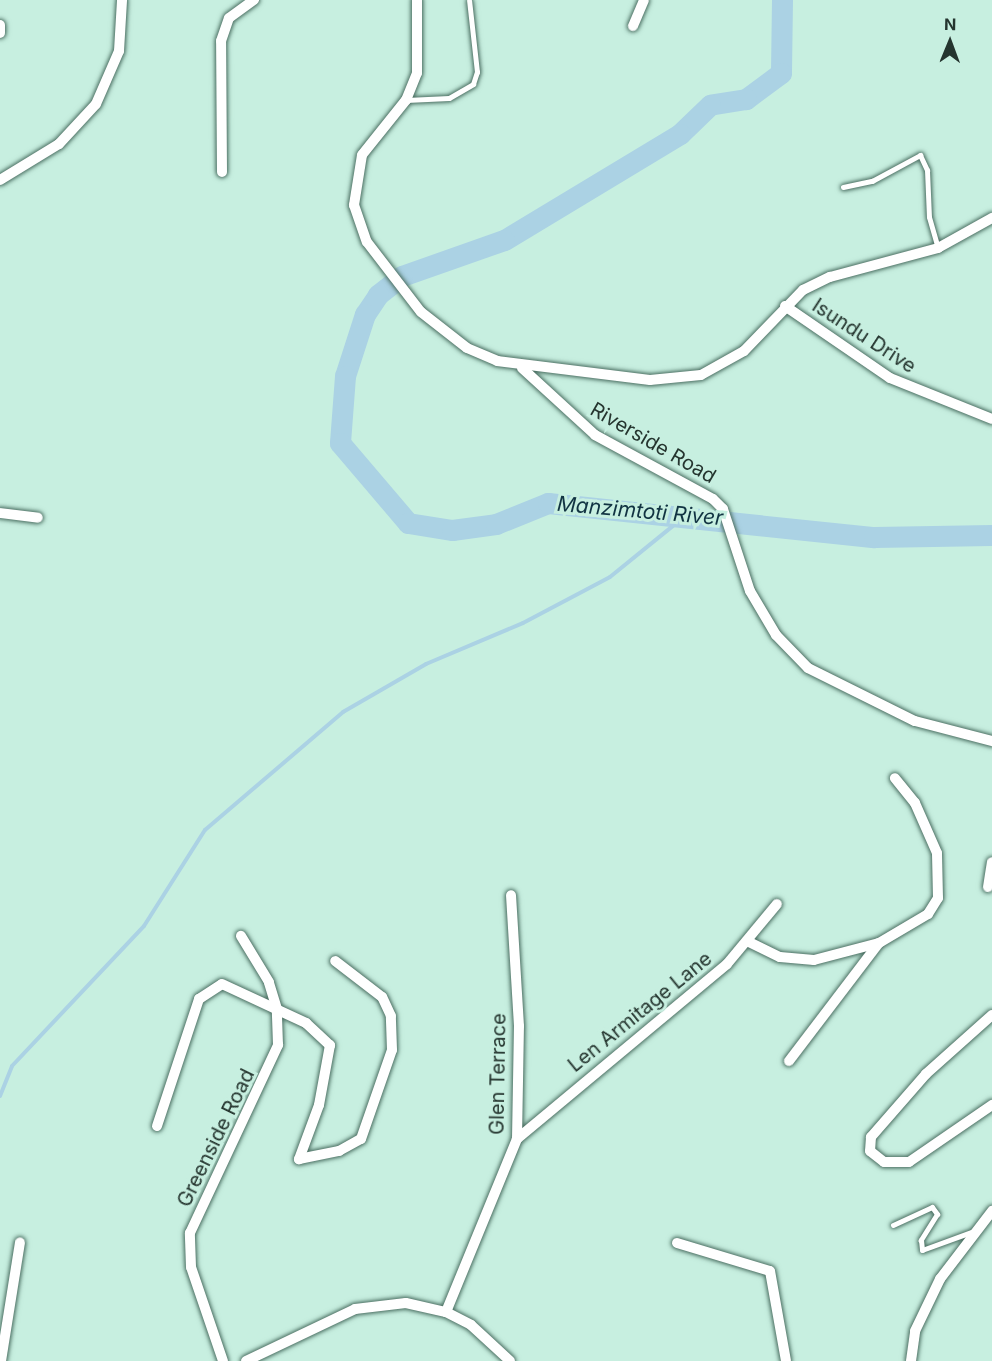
<!DOCTYPE html>
<html>
<head>
<meta charset="utf-8">
<style>
  body { margin:0 }
  #map { position:relative; width:992px; height:1361px; overflow:hidden; background:#c7efe0; font-family:Inter,sans-serif }
  div>[style] { position:absolute }
  [style*='--x'] { left:calc(var(--x)*1px); top:calc(var(--y)*1px); width:calc(var(--w)*1px); rotate:calc(var(--a)*1deg) }
  .stream>* { height:4px; margin:-2px; padding:0 2px; transform-origin:2px; border-radius:2px; background:#abd2e4 }
  .river>* { height:21px; margin:-10.5px; padding:0 10.5px; transform-origin:10.5px; border-radius:10.5px; background:#abd2e4 }
  .roads { filter:drop-shadow(0 0 2px #4b6f62) drop-shadow(0 0 2px #4b6f62) }
  .lane>* { height:5px; margin:-2.5px; padding:0 2.5px; transform-origin:2.5px; border-radius:2.5px; background:#fff }
  .street>* { height:10px; margin:-5px; padding:0 5px; transform-origin:5px; border-radius:5px; background:#fff }
  span { translate:-50% -50%; white-space:nowrap; text-align:center; line-height:1.15; -webkit-text-stroke:6px #c7efe0; paint-order:stroke }
  .street-label { font-size:20px; color:#25352f }
  .water-label { font-size:21px; color:#113342; font-style:italic }
  .north { position:absolute; left:920px; top:12px; width:60px; height:60px; -webkit-text-stroke:4px #c7efe0; paint-order:stroke; rotate:1deg; font-size:16px; font-weight:700; line-height:24px; text-align:center; color:#25352f }
  .north::after { content:''; display:block; margin:auto; width:21px; height:27px; background:#25352f; clip-path:polygon(50% 0,100% 100%,50% 72%,0 100%) }
</style>
</head>
<body>
<div id="map">
  <div class="stream">
    <div style="--x:0;--y:1096;--w:32;--a:-68"></div>
    <div style="--x:12;--y:1066;--w:192;--a:-46.7"></div>
    <div style="--x:144;--y:926;--w:114;--a:-57.6"></div>
    <div style="--x:205;--y:830;--w:182;--a:-40.5"></div>
    <div style="--x:343;--y:712;--w:96;--a:-30"></div>
    <div style="--x:426;--y:664;--w:105;--a:-22.9"></div>
    <div style="--x:523;--y:623;--w:98;--a:-27.9"></div>
    <div style="--x:610;--y:577;--w:97;--a:-39.1"></div>
  </div>
  <div class="river">
    <div style="--x:782;--y:0;--w:73;--a:90.8"></div>
    <div style="--x:781;--y:73;--w:44;--a:143.4"></div>
    <div style="--x:746;--y:99;--w:36;--a:171"></div>
    <div style="--x:710;--y:105;--w:42;--a:136"></div>
    <div style="--x:680;--y:134;--w:205;--a:148.9"></div>
    <div style="--x:504;--y:240;--w:108;--a:160.6"></div>
    <div style="--x:402;--y:276;--w:31;--a:142"></div>
    <div style="--x:378;--y:295;--w:23;--a:124"></div>
    <div style="--x:365;--y:314;--w:65;--a:107.9"></div>
    <div style="--x:345;--y:376;--w:67;--a:94.3"></div>
    <div style="--x:340;--y:443;--w:105;--a:49.6"></div>
    <div style="--x:408;--y:523;--w:45;--a:9"></div>
    <div style="--x:452;--y:530;--w:44;--a:-7.8"></div>
    <div style="--x:496;--y:524;--w:56;--a:-22"></div>
    <div style="--x:548;--y:503;--w:328;--a:6"></div>
    <div style="--x:874;--y:537;--w:118;--a:-1"></div>
  </div>
  <div class="roads">
    <div class="lane">
      <div style="--x:406;--y:100;--w:43;--a:-2.7"></div>
      <div style="--x:449;--y:98;--w:28;--a:-30"></div>
      <div style="--x:473;--y:84;--w:13;--a:-72"></div>
      <div style="--x:477;--y:72;--w:72;--a:-96.3"></div>
      <div style="--x:843;--y:187;--w:30;--a:-12"></div>
      <div style="--x:872;--y:181;--w:55;--a:-28.4"></div>
      <div style="--x:920;--y:155;--w:17;--a:65"></div>
      <div style="--x:927;--y:170;--w:47;--a:87.6"></div>
      <div style="--x:929;--y:217;--w:32;--a:74"></div>
      <div style="--x:893;--y:1225;--w:43;--a:-24.8"></div>
      <div style="--x:932;--y:1207;--w:9;--a:54"></div>
      <div style="--x:937;--y:1214;--w:31;--a:122"></div>
      <div style="--x:921;--y:1240;--w:10;--a:84"></div>
      <div style="--x:922;--y:1250;--w:55;--a:-20.1"></div>
    </div>
    <div class="street">
      <div style="--x:417;--y:0;--w:73;--a:90"></div>
      <div style="--x:417;--y:73;--w:29;--a:112"></div>
      <div style="--x:406;--y:100;--w:70;--a:128.7"></div>
      <div style="--x:362;--y:155;--w:51;--a:99.1"></div>
      <div style="--x:354;--y:205;--w:39;--a:71"></div>
      <div style="--x:367;--y:242;--w:88;--a:52.4"></div>
      <div style="--x:421;--y:312;--w:58;--a:38"></div>
      <div style="--x:467;--y:348;--w:33;--a:23"></div>
      <div style="--x:497;--y:361;--w:154;--a:7.1"></div>
      <div style="--x:650;--y:380;--w:51;--a:-5.6"></div>
      <div style="--x:701;--y:375;--w:49;--a:-29.2"></div>
      <div style="--x:744;--y:351;--w:85;--a:-46"></div>
      <div style="--x:803;--y:290;--w:30;--a:-26"></div>
      <div style="--x:830;--y:277;--w:112;--a:-15"></div>
      <div style="--x:938;--y:248;--w:62;--a:-29.1"></div>
      <div style="--x:0;--y:25;--w:8;--a:90"></div>
      <div style="--x:633;--y:26;--w:28;--a:-67"></div>
      <div style="--x:222;--y:172;--w:131;--a:-90.4"></div>
      <div style="--x:221;--y:41;--w:24;--a:-71"></div>
      <div style="--x:229;--y:18;--w:31;--a:-36"></div>
      <div style="--x:0;--y:180;--w:69;--a:-31.4"></div>
      <div style="--x:59;--y:144;--w:54;--a:-47.2"></div>
      <div style="--x:96;--y:104;--w:58;--a:-66.5"></div>
      <div style="--x:119;--y:51;--w:51;--a:-86.6"></div>
      <div style="--x:785;--y:306;--w:127;--a:34.4"></div>
      <div style="--x:890;--y:378;--w:110;--a:21.9"></div>
      <div style="--x:522;--y:368;--w:99;--a:42.5"></div>
      <div style="--x:595;--y:435;--w:134;--a:28.5"></div>
      <div style="--x:713;--y:499;--w:14;--a:45"></div>
      <div style="--x:723;--y:509;--w:86;--a:71.8"></div>
      <div style="--x:750;--y:591;--w:51;--a:59.4"></div>
      <div style="--x:776;--y:635;--w:46;--a:45.9"></div>
      <div style="--x:808;--y:668;--w:119;--a:26.4"></div>
      <div style="--x:915;--y:721;--w:80;--a:14.6"></div>
      <div style="--x:0;--y:513;--w:38;--a:7"></div>
      <div style="--x:988;--y:887;--w:25;--a:-81"></div>
      <div style="--x:749;--y:942;--w:34;--a:26"></div>
      <div style="--x:780;--y:957;--w:34;--a:5"></div>
      <div style="--x:814;--y:960;--w:67;--a:-14.7"></div>
      <div style="--x:879;--y:943;--w:57;--a:-30.6"></div>
      <div style="--x:928;--y:914;--w:19;--a:-58"></div>
      <div style="--x:938;--y:898;--w:45;--a:-91.3"></div>
      <div style="--x:937;--y:853;--w:55;--a:-113.7"></div>
      <div style="--x:915;--y:803;--w:32;--a:-129"></div>
      <div style="--x:992;--y:1015;--w:89;--a:138.2"></div>
      <div style="--x:926;--y:1074;--w:84;--a:131.1"></div>
      <div style="--x:871;--y:1137;--w:14;--a:94"></div>
      <div style="--x:870;--y:1151;--w:18;--a:38"></div>
      <div style="--x:884;--y:1162;--w:25;--a:0"></div>
      <div style="--x:909;--y:1162;--w:101;--a:-34.5"></div>
      <div style="--x:789;--y:1061;--w:148;--a:-52.7"></div>
      <div style="--x:157;--y:1126;--w:134;--a:-71.7"></div>
      <div style="--x:199;--y:999;--w:27;--a:-33"></div>
      <div style="--x:222;--y:984;--w:93;--a:24.9"></div>
      <div style="--x:306;--y:1023;--w:33;--a:43"></div>
      <div style="--x:330;--y:1045;--w:61;--a:100.4"></div>
      <div style="--x:319;--y:1105;--w:58;--a:110.3"></div>
      <div style="--x:299;--y:1159;--w:41;--a:-11.3"></div>
      <div style="--x:339;--y:1151;--w:25;--a:-29"></div>
      <div style="--x:361;--y:1139;--w:94;--a:-70.8"></div>
      <div style="--x:392;--y:1050;--w:34;--a:-92"></div>
      <div style="--x:391;--y:1016;--w:21;--a:-115"></div>
      <div style="--x:382;--y:997;--w:59;--a:-142.5"></div>
      <div style="--x:517;--y:1139;--w:273;--a:-39.8"></div>
      <div style="--x:727;--y:964;--w:78;--a:-50.2"></div>
      <div style="--x:677;--y:1243;--w:97;--a:16.8"></div>
      <div style="--x:770;--y:1271;--w:91;--a:79.9"></div>
      <div style="--x:446;--y:1312;--w:187;--a:-67.7"></div>
      <div style="--x:517;--y:1139;--w:113;--a:-89"></div>
      <div style="--x:519;--y:1026;--w:131;--a:-93.5"></div>
      <div style="--x:1;--y:1361;--w:120;--a:-80.9"></div>
      <div style="--x:223;--y:1361;--w:99;--a:-108.8"></div>
      <div style="--x:191;--y:1267;--w:34;--a:-92"></div>
      <div style="--x:190;--y:1233;--w:208;--a:-64.9"></div>
      <div style="--x:278;--y:1045;--w:36;--a:-92"></div>
      <div style="--x:277;--y:1009;--w:28;--a:-107"></div>
      <div style="--x:269;--y:982;--w:54;--a:-121.3"></div>
      <div style="--x:246;--y:1361;--w:121;--a:-25.5"></div>
      <div style="--x:355;--y:1309;--w:51;--a:-6.7"></div>
      <div style="--x:406;--y:1303;--w:41;--a:12.7"></div>
      <div style="--x:446;--y:1312;--w:28;--a:27"></div>
      <div style="--x:471;--y:1325;--w:53;--a:42.7"></div>
      <div style="--x:911;--y:1361;--w:30;--a:-82"></div>
      <div style="--x:915;--y:1331;--w:58;--a:-64.3"></div>
      <div style="--x:940;--y:1279;--w:86;--a:-52.6"></div>
    </div>
  </div>
  <div class="street-label">
    <span style="left:864px;top:336px;rotate:33deg">Isundu Drive</span>
    <span style="left:653px;top:443px;rotate:30deg">Riverside Road</span>
    <span style="left:640px;top:1012px;rotate:-39deg">Len Armitage Lane</span>
    <span style="left:498px;top:1074px;rotate:-89deg">Glen Terrace</span>
    <span style="left:216px;top:1138px;rotate:-64deg">Greenside Road</span>
  </div>
  <div class="water-label">
    <span style="left:640px;top:511px;rotate:5deg">Manzimtoti River</span>
  </div>
  <div class="north">N</div>
</div>
</body>
</html>
